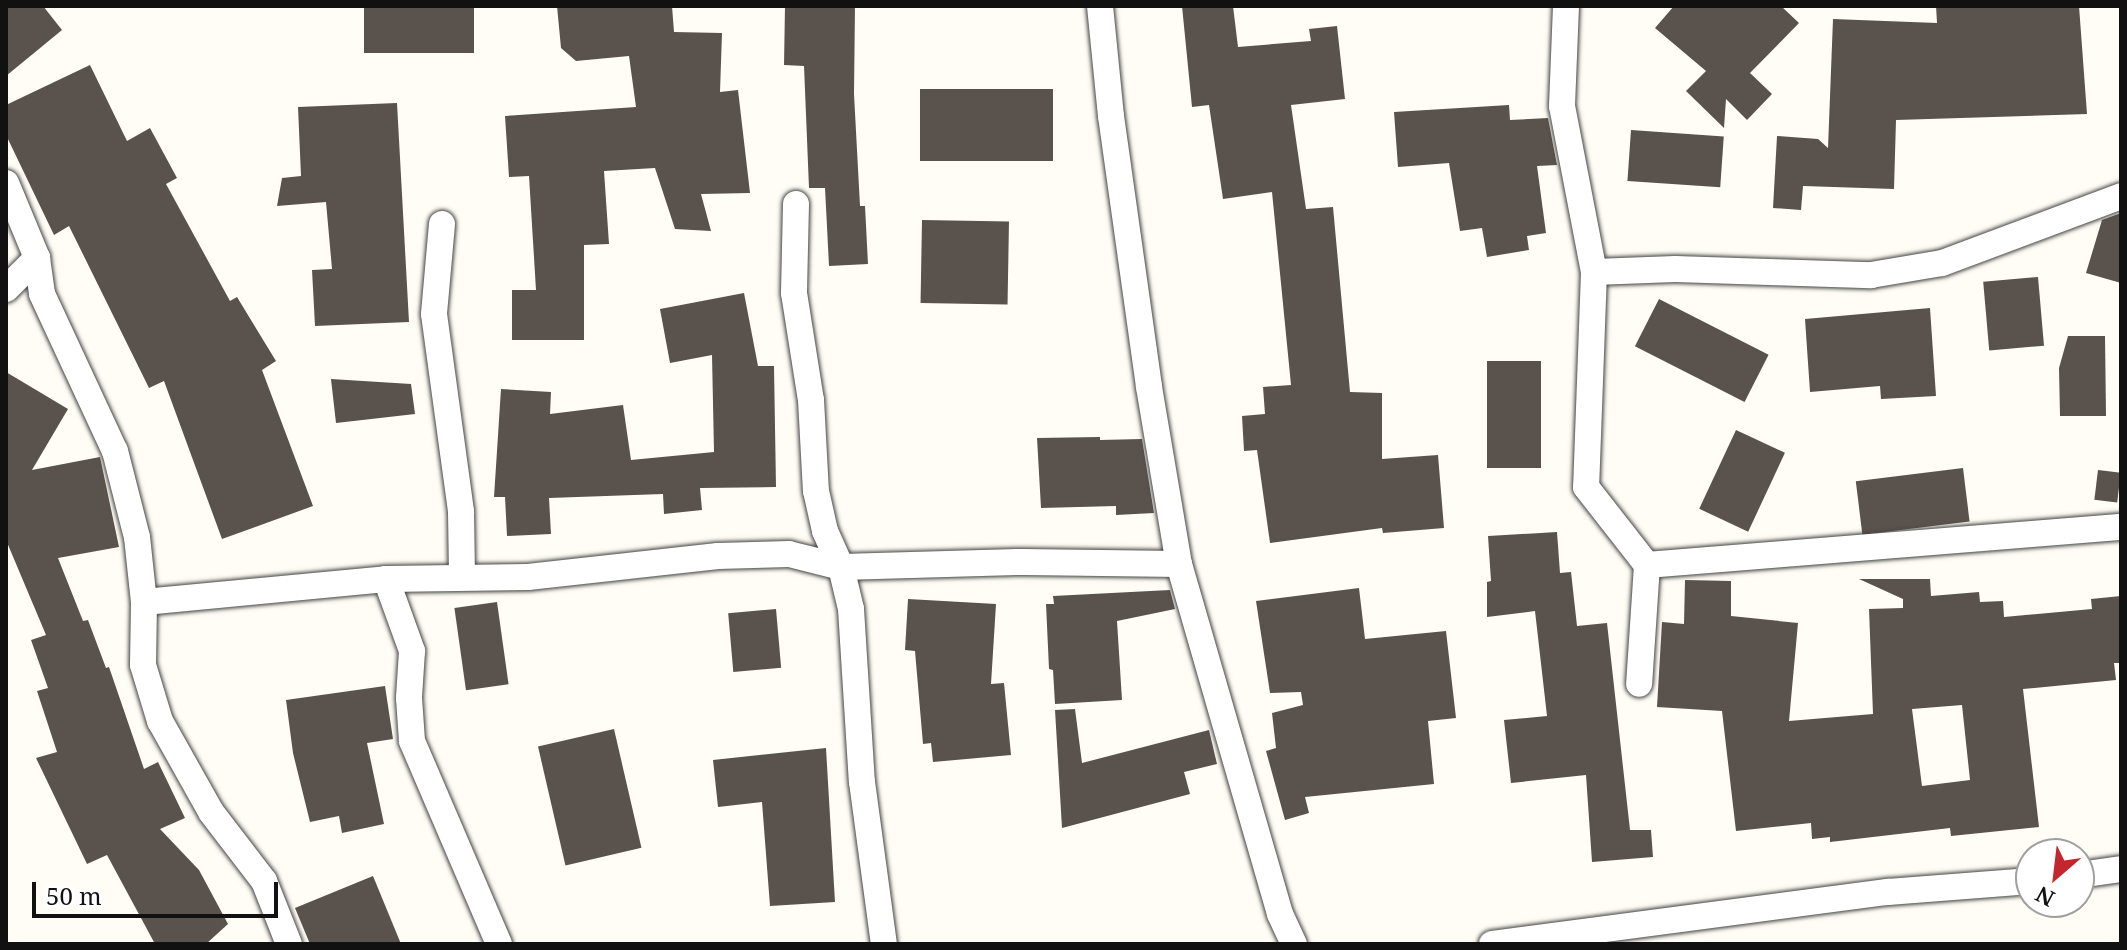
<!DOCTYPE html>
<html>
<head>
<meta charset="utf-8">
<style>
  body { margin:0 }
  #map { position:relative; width:2127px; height:950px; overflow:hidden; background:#fffdf5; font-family:"Noto Serif",serif }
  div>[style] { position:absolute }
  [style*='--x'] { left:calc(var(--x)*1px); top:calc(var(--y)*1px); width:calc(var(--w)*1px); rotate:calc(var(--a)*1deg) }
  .building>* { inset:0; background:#5a524d; transform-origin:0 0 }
  .roads { filter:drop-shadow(0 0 2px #444) drop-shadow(0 0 2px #444) }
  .street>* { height:26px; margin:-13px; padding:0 13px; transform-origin:13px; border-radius:13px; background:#fff }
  span { translate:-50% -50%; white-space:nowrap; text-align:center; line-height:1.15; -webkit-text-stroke:8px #fff; paint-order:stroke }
  .frame { position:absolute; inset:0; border:8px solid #111; pointer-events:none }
  .north { position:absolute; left:2015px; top:838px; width:80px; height:80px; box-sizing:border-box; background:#fff; border:2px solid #a0a0a0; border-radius:50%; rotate:208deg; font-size:22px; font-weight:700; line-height:32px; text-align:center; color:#111 }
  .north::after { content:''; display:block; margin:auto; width:28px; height:36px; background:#c4262e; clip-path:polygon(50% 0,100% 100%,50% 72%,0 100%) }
  .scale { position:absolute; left:32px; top:882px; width:246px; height:36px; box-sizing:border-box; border:4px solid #111; border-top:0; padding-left:10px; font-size:24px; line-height:28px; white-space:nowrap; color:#111; -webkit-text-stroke:6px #fff; paint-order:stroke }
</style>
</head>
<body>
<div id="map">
  <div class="building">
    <div style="clip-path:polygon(6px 6px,43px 6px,62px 30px,6px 76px)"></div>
    <div style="left:364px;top:6px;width:110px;height:47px"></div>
    <div style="clip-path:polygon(557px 6px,672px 6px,674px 32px,722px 33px,720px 92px,738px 90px,750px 193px,701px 194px,711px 231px,675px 229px,655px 168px,604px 171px,609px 244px,584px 245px,584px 340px,512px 340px,512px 290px,536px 290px,529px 176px,509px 177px,505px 116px,636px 107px,629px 56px,576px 61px,561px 48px)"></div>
    <div style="clip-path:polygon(785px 6px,855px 6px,854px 94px,860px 206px,865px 206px,868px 264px,829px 266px,825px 188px,809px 188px,804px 66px,784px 65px)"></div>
    <div style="clip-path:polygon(1182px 6px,1233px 6px,1238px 47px,1311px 41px,1309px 29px,1337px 26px,1345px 99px,1291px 105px,1306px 209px,1333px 207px,1350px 392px,1382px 393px,1382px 459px,1438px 455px,1444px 528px,1383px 533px,1382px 528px,1270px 543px,1257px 450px,1244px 451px,1242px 416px,1265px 414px,1263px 387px,1291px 385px,1272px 192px,1223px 199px,1209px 105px,1192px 107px)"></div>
    <div style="clip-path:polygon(1674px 6px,1781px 6px,1799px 23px,1750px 73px,1772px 94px,1747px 120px,1726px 99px,1724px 128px,1686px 91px,1706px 71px,1655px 28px)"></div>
    <div style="clip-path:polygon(1936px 6px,2079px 6px,2087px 114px,1896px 120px,1894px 189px,1803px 186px,1801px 210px,1773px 208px,1777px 136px,1818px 139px,1828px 148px,1833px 19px,1937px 23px)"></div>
    <div style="clip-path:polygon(90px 65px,127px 141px,150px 128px,177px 178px,166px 184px,230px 301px,237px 297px,276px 361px,262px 370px,313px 506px,222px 539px,164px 381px,149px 388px,69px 226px,54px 235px,6px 135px,6px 105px)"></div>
    <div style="left:920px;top:89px;width:133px;height:72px"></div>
    <div style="clip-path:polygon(397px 103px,409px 322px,315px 326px,312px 270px,332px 269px,326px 202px,277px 206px,282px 178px,301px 176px,298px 107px)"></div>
    <div style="clip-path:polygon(1509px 105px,1510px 120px,1548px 118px,1557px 165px,1537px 166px,1546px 233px,1527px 236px,1529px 250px,1487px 257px,1482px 228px,1460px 231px,1449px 163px,1398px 167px,1394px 112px)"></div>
    <div style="left:1631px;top:130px;width:93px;height:51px;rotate:4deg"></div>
    <div style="clip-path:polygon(2121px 213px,2121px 283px,2086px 273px,2102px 220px)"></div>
    <div style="left:922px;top:220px;width:87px;height:83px;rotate:1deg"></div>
    <div style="left:2038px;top:277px;width:69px;height:55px;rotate:85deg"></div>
    <div style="clip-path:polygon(744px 293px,758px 366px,774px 366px,776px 487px,700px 488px,702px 510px,664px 514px,663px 494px,549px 498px,551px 534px,507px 536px,505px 497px,494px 497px,501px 389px,551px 392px,550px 414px,623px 405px,631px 460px,714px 452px,712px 355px,670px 363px,660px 309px)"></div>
    <div style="left:1659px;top:299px;width:123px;height:53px;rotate:27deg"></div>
    <div style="clip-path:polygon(1930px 308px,1936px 396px,1881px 399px,1880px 386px,1810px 392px,1805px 319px)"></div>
    <div style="clip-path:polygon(2068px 336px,2105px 336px,2106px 416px,2060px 416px,2059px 368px)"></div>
    <div style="left:1487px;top:361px;width:54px;height:107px"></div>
    <div style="clip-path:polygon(6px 372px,68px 409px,32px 470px,100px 457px,119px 547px,58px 558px,83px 621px,88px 620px,106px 668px,109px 667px,144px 769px,158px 762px,185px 818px,160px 829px,199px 870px,228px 924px,206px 944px,155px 944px,107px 855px,87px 864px,36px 758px,57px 752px,37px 691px,48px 688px,31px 640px,46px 635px,6px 540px)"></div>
    <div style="clip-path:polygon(331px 379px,411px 384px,415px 414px,336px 423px)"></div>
    <div style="left:1736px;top:430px;width:54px;height:87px;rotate:25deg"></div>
    <div style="clip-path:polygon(1100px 437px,1100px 440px,1142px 439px,1154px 513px,1116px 515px,1116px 506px,1041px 508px,1037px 438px)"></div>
    <div style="left:1963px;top:468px;width:54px;height:108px;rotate:83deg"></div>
    <div style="left:2098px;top:470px;width:23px;height:30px;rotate:7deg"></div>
    <div style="clip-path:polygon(1557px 532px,1560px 573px,1571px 572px,1577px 626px,1607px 623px,1630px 830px,1651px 830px,1653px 857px,1592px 862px,1586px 775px,1511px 783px,1504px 720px,1547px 716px,1535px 611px,1487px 617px,1487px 582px,1491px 581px,1488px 536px)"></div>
    <div style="clip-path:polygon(evenodd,1859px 579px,1930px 579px,1931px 596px,1979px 592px,1980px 602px,2003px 601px,2004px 617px,2092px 609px,2091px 599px,2121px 596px,2121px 663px,2114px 663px,2116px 680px,2023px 689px,2039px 827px,1951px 836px,1950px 828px,1830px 842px,1830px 837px,1812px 839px,1811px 823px,1736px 831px,1722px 711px,1657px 707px,1662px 622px,1684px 624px,1685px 580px,1731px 581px,1731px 616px,1798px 623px,1789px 721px,1873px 714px,1869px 609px,1903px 608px,1903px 599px,1859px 579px,1962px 705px,1970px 780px,1922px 786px,1912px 709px,1962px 705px)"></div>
    <div style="clip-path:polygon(1359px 588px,1365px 639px,1446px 631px,1456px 718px,1428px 721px,1434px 784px,1305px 797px,1309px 813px,1285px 820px,1266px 751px,1276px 748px,1272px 713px,1303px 705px,1301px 692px,1270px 693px,1256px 601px)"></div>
    <div style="clip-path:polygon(1170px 590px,1175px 609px,1117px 621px,1122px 700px,1055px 704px,1053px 670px,1049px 669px,1046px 604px,1054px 604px,1053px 596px)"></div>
    <div style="clip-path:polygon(908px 599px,996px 604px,991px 684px,1004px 683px,1011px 755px,933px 762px,931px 743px,923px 744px,915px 651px,905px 650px)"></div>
    <div style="left:497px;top:602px;width:83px;height:43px;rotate:82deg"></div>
    <div style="left:776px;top:609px;width:59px;height:48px;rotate:85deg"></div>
    <div style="clip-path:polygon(385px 686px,393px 739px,367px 743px,384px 824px,342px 833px,339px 816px,310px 822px,293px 753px,286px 700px)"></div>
    <div style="clip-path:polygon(1075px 709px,1082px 763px,1209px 730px,1217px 764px,1184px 772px,1190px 794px,1062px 828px,1055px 710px)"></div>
    <div style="left:614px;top:729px;width:122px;height:78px;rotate:77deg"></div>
    <div style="clip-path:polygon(826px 748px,835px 902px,770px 906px,762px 802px,718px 807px,713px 760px)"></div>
    <div style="clip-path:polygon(373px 876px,401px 944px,310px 944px,295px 908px)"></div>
  </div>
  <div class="roads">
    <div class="street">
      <div style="--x:1100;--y:6;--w:111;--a:84.3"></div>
      <div style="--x:1111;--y:116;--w:274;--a:82"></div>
      <div style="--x:1149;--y:387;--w:180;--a:80.4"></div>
      <div style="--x:1179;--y:564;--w:364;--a:73.9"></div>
      <div style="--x:1280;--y:914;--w:33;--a:65"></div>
      <div style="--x:1566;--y:6;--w:100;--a:92.3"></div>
      <div style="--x:1562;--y:106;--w:169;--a:79.1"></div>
      <div style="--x:1594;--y:272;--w:215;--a:92.1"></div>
      <div style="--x:1586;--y:487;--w:99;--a:52"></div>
      <div style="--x:1647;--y:565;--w:119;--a:93.8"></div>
      <div style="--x:6;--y:183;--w:81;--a:67.5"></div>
      <div style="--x:37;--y:258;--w:36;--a:82"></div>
      <div style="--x:42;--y:294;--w:173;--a:65.1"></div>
      <div style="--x:115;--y:451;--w:89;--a:75.7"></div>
      <div style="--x:137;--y:537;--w:65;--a:83.9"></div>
      <div style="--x:144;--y:602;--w:63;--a:90.9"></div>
      <div style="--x:143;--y:665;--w:59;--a:73.1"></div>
      <div style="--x:160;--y:721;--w:104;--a:60.7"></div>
      <div style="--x:211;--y:812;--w:87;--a:52.5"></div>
      <div style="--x:264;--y:881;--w:68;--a:68.4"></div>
      <div style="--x:796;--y:204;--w:89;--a:91.3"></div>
      <div style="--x:794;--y:293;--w:108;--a:81"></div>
      <div style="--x:811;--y:400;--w:91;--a:86.9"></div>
      <div style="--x:816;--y:491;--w:41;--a:77.3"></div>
      <div style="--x:825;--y:531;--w:39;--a:66"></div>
      <div style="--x:841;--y:567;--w:43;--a:76.6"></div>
      <div style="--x:851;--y:609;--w:173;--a:86.4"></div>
      <div style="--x:862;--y:782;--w:163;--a:82.3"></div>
      <div style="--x:442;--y:224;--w:90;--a:95.1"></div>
      <div style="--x:434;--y:314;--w:200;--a:82.2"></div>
      <div style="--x:461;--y:512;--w:65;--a:89.1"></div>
      <div style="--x:1594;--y:272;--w:81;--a:-2.1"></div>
      <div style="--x:1675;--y:269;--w:196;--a:1.8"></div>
      <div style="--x:1871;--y:275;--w:72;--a:-9.6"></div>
      <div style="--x:1942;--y:263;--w:191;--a:-20.5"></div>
      <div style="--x:6;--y:289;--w:44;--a:-45"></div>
      <div style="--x:1647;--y:565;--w:476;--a:-4.6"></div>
      <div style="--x:386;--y:579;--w:77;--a:70.1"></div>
      <div style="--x:412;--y:651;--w:47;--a:93.7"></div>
      <div style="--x:409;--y:698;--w:43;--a:86"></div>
      <div style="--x:412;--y:741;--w:221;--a:66.8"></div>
      <div style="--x:144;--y:602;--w:243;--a:-5.4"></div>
      <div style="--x:386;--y:579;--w:142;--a:-0.8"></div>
      <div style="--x:528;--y:577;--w:191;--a:-6.3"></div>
      <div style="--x:718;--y:556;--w:71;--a:-1.6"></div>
      <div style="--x:789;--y:554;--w:54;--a:14"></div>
      <div style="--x:841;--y:567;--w:176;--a:-1.6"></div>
      <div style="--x:1017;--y:562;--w:162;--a:0.7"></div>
      <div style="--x:2079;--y:875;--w:42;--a:-8.1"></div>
      <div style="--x:1492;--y:944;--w:399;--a:-7.5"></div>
      <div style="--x:1888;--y:892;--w:143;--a:-4.4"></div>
    </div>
  </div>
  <div class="frame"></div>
  <div class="north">N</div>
  <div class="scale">50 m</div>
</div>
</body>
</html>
